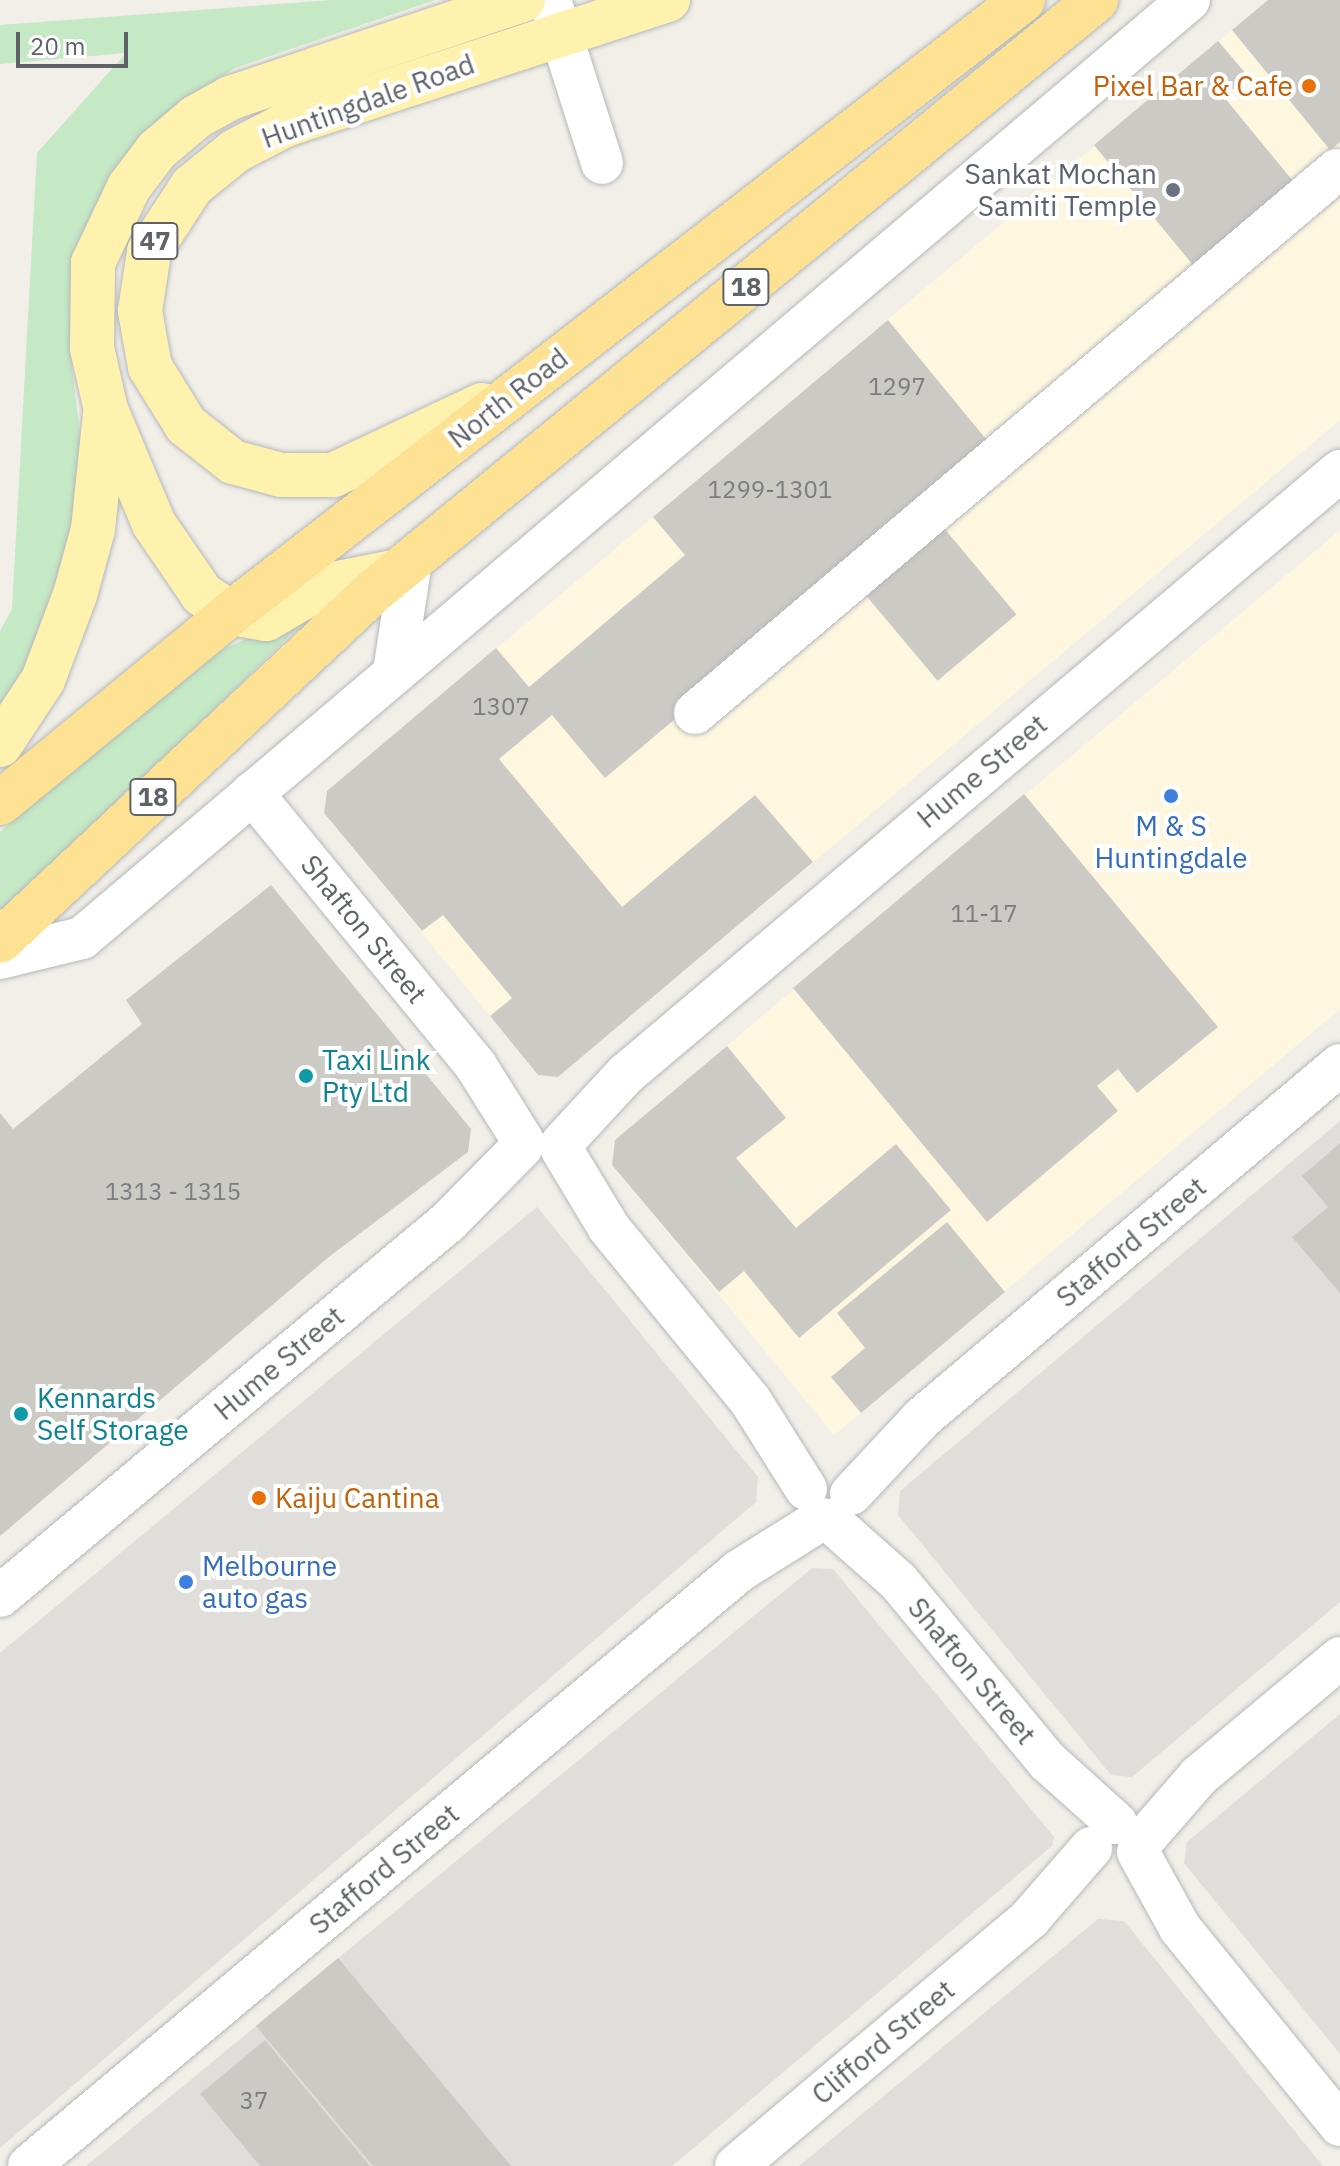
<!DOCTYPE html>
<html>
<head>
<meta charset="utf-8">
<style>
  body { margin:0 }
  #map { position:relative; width:1340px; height:2166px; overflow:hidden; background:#f1efe8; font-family:"IBM Plex Sans",sans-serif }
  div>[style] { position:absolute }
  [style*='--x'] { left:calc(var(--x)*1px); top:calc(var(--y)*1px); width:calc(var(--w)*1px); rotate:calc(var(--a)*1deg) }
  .commercial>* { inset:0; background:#fef7e0 }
  .industrial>* { inset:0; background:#e0deda }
  .green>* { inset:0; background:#c5e8c5 }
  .building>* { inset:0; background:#cccac5; transform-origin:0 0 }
  .roads { filter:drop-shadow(0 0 2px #b5b8bc) drop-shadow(0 0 2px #b5b8bc) }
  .minor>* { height:42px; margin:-21px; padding:0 21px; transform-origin:21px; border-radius:21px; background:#fff }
  .major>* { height:44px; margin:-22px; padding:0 22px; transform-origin:22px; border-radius:22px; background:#fff2af }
  .highway>* { height:44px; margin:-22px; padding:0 22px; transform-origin:22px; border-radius:22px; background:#fde293 }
  .dots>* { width:22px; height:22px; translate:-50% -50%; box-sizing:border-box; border:4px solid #fff; border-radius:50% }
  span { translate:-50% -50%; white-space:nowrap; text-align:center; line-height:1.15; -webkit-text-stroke:8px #fff; paint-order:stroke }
  .number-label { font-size:24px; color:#7a7d7f }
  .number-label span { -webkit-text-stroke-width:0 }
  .shield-label span { padding:2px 6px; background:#fff; border:2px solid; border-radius:6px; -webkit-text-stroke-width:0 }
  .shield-label { font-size:26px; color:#5f6368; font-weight:700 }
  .food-label { font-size:28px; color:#c56008 }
  .right { translate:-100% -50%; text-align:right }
  .left { translate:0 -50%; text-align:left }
  .street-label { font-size:28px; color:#5f6368 }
  .worship-label { font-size:28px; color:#5b616d }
  .shop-label { font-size:28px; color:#366cbe }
  .culture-label { font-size:28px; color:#0d838f }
  .scale { position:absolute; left:16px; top:32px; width:112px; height:36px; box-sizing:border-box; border:4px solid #5f6368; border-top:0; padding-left:10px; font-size:24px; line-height:28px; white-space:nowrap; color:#5f6368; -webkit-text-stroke:6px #fff; paint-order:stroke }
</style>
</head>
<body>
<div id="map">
  <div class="commercial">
    <div style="clip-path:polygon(1268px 0,1340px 0,1340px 420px,558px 1077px,538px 1075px,324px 813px,327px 791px)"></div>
    <div style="clip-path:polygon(1340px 530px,1340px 1009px,834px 1435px,612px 1165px,615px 1140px)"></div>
  </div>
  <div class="industrial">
    <div style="clip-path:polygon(1340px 1121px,1340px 1602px,1132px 1777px,1111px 1775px,898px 1515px,900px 1491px)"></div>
    <div style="clip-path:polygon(537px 1207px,758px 1477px,756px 1502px,0 2148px,0 1653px)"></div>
    <div style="clip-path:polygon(812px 1568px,833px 1569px,1054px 1837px,1052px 1846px,672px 2166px,86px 2166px)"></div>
    <div style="clip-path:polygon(1340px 1714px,1340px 2054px,1184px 1863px,1187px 1842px)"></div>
    <div style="clip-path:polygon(1098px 1919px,1124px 1921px,1323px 2166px,799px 2166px)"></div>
  </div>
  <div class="green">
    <div style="clip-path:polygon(332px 0,435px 0,235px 68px,173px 109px,74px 287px,71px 359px,82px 452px,73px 541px,29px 665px,0 709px,0 631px,12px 609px,37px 153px,126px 53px,0 64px,0 25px)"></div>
    <div style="clip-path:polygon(318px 608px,139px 783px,0 913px,0 832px,207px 656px)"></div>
  </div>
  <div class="building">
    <div style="clip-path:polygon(1268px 0,1340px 0,1340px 142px,1330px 150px,1232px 30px)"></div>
    <div style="clip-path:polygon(1218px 41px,1248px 76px,1224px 97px,1302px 192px,1202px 276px,1094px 145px)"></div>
    <div style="clip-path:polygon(888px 320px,995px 450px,605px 778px,552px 715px,499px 759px,622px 907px,755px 795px,813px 862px,558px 1077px,538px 1075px,490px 1016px,512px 998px,443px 915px,422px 931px,324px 813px,327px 791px,496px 648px,529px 687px,685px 555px,653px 517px)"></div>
    <div style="left:938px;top:521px;width:122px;height:103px;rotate:50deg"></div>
    <div style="clip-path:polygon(1024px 794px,1218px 1027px,1137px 1093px,1118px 1069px,1097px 1086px,1118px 1111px,987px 1222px,793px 988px)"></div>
    <div style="clip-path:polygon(271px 885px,471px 1129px,468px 1152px,330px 1256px,0 1536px,0 1113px,13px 1129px,142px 1024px,126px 1000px)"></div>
    <div style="clip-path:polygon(727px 1046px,786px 1118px,736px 1158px,796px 1228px,896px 1144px,951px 1210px,799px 1338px,744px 1271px,719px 1292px,612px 1165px,615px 1140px)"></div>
    <div style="clip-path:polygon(1340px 1143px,1340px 1293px,1292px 1237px,1328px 1207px,1302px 1176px)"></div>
    <div style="clip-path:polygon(947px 1222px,1005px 1292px,861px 1413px,831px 1377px,865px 1348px,837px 1313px)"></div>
    <div style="clip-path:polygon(338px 1958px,511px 2166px,373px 2166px,256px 2026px)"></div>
    <div style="clip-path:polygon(265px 2040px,370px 2166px,260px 2166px,200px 2094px)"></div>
  </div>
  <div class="roads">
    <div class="minor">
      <div style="--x:550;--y:0;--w:171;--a:72.3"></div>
      <div style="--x:394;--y:672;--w:112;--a:-81.3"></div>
      <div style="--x:695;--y:713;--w:841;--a:-40.22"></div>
      <div style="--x:252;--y:793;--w:353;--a:50.6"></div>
      <div style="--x:476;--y:1066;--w:89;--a:57.9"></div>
      <div style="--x:0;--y:958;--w:84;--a:-13.7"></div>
      <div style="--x:82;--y:938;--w:1451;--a:-40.28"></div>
      <div style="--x:562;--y:1143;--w:94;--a:-47.2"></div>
      <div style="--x:626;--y:1074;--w:935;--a:-40.18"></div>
      <div style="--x:562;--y:1150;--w:91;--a:58.9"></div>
      <div style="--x:609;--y:1228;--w:222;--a:50.7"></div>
      <div style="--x:750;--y:1400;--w:105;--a:57.8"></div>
      <div style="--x:851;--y:1494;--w:104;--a:-46.9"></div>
      <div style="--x:922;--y:1418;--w:547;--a:-40.18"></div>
      <div style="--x:829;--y:1520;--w:92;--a:41.5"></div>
      <div style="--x:898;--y:1581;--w:234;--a:50.4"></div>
      <div style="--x:1047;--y:1761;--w:93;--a:41.9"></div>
      <div style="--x:0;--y:1596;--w:584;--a:-39.86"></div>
      <div style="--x:448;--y:1222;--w:105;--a:-45.4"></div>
      <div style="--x:1139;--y:1845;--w:91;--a:-49"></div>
      <div style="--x:1199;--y:1776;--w:184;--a:-39.9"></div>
      <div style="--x:1138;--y:1852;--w:87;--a:61.1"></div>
      <div style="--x:1180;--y:1928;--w:254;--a:50.9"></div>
      <div style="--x:29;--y:2166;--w:926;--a:-39.96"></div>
      <div style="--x:739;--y:1571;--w:98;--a:-32.1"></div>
      <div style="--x:736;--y:2166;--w:385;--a:-40.1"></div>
      <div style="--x:1030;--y:1918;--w:93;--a:-48.9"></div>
    </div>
    <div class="major">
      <div style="--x:482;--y:405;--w:165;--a:154.8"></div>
      <div style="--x:333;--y:475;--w:52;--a:180"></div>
      <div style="--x:281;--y:475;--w:50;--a:-164.8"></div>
      <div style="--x:233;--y:462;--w:60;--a:-141.8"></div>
      <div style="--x:186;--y:425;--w:68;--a:-121.8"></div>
      <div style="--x:150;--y:367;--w:57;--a:-100.1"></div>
      <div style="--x:140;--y:311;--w:60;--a:-81.3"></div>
      <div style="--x:149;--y:252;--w:79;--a:-56.9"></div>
      <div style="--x:192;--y:186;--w:55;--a:-39.1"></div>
      <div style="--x:235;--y:151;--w:56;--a:-27.5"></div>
      <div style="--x:285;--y:125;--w:403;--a:-18.1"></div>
      <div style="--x:398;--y:571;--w:76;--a:168.7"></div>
      <div style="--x:323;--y:586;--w:66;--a:149.9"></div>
      <div style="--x:266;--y:619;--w:36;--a:-170"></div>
      <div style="--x:231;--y:613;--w:35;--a:-147"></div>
      <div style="--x:202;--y:594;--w:85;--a:-124.4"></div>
      <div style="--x:154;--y:524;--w:124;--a:-112.8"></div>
      <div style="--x:106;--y:410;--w:64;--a:-102.7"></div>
      <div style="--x:92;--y:348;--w:85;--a:-89.3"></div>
      <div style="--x:93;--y:263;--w:84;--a:-64.7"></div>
      <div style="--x:129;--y:187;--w:46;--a:-52.9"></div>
      <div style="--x:157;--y:150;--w:51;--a:-40.2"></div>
      <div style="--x:196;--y:117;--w:39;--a:-29"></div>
      <div style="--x:230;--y:98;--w:309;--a:-18.5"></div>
      <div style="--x:0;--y:745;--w:78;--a:-56.5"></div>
      <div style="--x:43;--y:680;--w:91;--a:-69.4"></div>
      <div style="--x:75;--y:595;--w:68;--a:-74.7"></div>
      <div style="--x:93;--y:529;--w:116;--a:-84"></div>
    </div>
    <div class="highway">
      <div style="--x:0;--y:803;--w:299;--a:-39.4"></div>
      <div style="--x:231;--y:613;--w:1002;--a:-37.74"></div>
      <div style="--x:0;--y:941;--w:514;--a:-43.11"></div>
      <div style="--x:375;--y:590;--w:932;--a:-39.29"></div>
    </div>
  </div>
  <div class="dots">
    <div style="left:1309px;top:86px;background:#e8710a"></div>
    <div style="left:1173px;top:190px;background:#6b7280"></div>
    <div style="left:1171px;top:796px;background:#3f7fe0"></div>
    <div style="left:306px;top:1076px;background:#0f9aa8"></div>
    <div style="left:21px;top:1414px;background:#0f9aa8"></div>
    <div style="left:259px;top:1498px;background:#e8710a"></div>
    <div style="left:186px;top:1582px;background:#3f7fe0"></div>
  </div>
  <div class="number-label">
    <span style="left:897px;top:387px">1297</span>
    <span style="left:770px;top:490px">1299-1301</span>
    <span style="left:501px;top:707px">1307</span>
    <span style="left:984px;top:914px">11-17</span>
    <span style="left:173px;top:1192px">1313 - 1315</span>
    <span style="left:254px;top:2101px">37</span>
  </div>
  <div class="shield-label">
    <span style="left:155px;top:241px">47</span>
    <span style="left:746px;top:287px">18</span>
    <span style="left:153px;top:797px">18</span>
  </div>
  <div class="food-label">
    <span class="right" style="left:1293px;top:86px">Pixel Bar &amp; Cafe</span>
    <span class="left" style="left:275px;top:1498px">Kaiju Cantina</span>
  </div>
  <div class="street-label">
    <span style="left:368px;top:101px;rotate:-20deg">Huntingdale Road</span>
    <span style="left:508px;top:398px;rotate:-38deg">North Road</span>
    <span style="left:982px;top:771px;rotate:-40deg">Hume Street</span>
    <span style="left:364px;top:929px;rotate:51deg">Shafton Street</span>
    <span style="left:1131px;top:1242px;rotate:-40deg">Stafford Street</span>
    <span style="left:279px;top:1363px;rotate:-40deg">Hume Street</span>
    <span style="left:972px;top:1671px;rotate:50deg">Shafton Street</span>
    <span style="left:384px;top:1869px;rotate:-40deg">Stafford Street</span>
    <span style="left:883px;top:2042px;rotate:-40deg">Clifford Street</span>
  </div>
  <div class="worship-label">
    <span class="right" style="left:1157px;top:190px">Sankat Mochan<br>Samiti Temple</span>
  </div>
  <div class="shop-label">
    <span style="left:1171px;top:842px">M &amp; S<br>Huntingdale</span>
    <span class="left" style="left:202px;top:1582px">Melbourne<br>auto gas</span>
  </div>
  <div class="culture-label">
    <span class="left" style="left:322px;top:1076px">Taxi Link<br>Pty Ltd</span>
    <span class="left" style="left:37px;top:1414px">Kennards<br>Self Storage</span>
  </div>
  <div class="scale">20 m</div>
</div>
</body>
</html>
